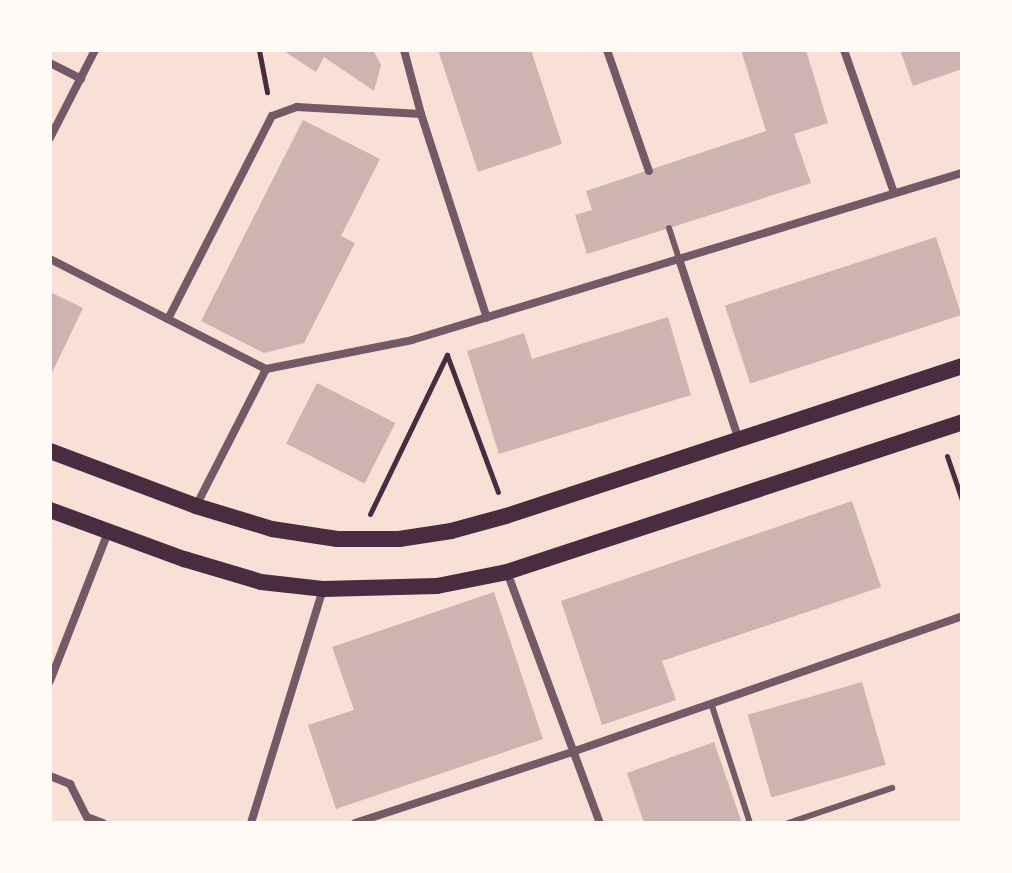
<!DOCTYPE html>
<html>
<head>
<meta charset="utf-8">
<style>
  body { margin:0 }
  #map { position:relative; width:1012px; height:873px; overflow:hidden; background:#f7e1d7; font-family:"Roboto Condensed",sans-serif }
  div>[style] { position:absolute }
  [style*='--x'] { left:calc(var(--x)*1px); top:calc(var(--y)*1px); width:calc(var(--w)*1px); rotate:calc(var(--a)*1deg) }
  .building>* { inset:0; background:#ccb4b1; transform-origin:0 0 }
  .path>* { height:5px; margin:-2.5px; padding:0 2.5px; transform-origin:2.5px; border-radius:2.5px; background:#4a2c40 }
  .service>* { height:6px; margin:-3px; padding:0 3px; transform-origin:3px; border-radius:3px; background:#755966 }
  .minor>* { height:8px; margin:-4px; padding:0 4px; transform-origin:4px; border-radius:4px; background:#755966 }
  .secondary>* { height:16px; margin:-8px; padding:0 8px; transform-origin:8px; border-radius:8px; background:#4a2c40 }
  span { translate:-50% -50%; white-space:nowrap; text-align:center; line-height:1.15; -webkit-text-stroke:6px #fffaf5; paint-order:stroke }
  .frame { position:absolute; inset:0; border:52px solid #fffaf5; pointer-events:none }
</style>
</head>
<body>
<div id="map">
  <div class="building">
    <div style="clip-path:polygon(282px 50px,373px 50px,381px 65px,374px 91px,324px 57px,316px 72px)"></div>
    <div style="clip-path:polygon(438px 50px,531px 50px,562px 144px,478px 172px)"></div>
    <div style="clip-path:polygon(741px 50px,806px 50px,828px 123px,794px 134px,811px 183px,587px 254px,575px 215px,592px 210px,586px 191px,766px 131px)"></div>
    <div style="clip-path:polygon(900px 50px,962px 50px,962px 69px,913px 86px)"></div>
    <div style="clip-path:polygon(303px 120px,380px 159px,341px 236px,355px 243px,304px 343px,264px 353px,201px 321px)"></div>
    <div style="left:936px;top:237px;width:82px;height:222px;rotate:72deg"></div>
    <div style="clip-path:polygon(50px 292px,83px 308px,50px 377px)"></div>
    <div style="clip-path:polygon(668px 317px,691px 395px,499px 454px,467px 351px,524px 333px,532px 359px)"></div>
    <div style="left:317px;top:383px;width:88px;height:68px;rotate:27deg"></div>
    <div style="clip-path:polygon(852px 501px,881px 587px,662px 661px,676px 700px,602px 725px,561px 601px)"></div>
    <div style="clip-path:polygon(494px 592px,543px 739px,336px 809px,308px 725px,354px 710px,332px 647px)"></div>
    <div style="left:862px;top:682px;width:86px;height:119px;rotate:74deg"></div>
    <div style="clip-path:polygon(714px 742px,742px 823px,644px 823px,627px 773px)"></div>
  </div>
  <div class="path">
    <div style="--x:259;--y:50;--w:43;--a:79.2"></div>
    <div style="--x:447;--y:355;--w:146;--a:69.6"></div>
    <div style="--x:947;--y:456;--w:46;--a:71.2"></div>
    <div style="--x:370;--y:514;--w:177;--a:-64.2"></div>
  </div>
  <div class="service">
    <div style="--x:669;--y:228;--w:33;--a:72"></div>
    <div style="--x:711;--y:703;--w:126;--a:72"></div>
    <div style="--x:788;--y:823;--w:110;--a:-18.6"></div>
  </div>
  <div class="minor">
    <div style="--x:404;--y:50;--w:66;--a:75.1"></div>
    <div style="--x:421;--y:114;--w:214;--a:72.1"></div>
    <div style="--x:607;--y:50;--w:128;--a:70.9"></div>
    <div style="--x:844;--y:50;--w:151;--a:70.7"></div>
    <div style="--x:50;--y:63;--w:35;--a:27"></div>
    <div style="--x:50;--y:138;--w:99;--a:-62.9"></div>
    <div style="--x:50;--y:259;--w:242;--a:27"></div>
    <div style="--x:266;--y:369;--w:149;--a:-11.2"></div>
    <div style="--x:412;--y:340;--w:575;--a:-16.89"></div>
    <div style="--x:679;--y:259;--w:191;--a:71.7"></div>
    <div style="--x:168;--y:319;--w:228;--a:-62.9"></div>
    <div style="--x:272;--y:116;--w:27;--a:-20"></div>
    <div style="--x:297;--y:107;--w:124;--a:3.2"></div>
    <div style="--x:196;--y:506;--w:154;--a:-62.9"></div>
    <div style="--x:507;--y:572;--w:268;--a:69.7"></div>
    <div style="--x:50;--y:681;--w:160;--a:-68.7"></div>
    <div style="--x:50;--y:776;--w:22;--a:22"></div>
    <div style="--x:70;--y:784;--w:37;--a:63"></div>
    <div style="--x:87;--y:817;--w:17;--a:21"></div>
    <div style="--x:251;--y:823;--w:245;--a:-72.9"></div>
    <div style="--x:355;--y:823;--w:231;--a:-18.1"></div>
    <div style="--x:575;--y:751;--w:410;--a:-19.2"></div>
  </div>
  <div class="secondary">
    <div style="--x:50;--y:451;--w:156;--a:20.6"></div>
    <div style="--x:196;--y:506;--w:79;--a:16.8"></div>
    <div style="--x:272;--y:529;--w:66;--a:8.7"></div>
    <div style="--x:337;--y:539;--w:62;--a:0"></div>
    <div style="--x:399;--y:539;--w:53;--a:-8.7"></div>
    <div style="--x:451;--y:531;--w:57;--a:-15.3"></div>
    <div style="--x:506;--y:516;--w:480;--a:-18.2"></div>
    <div style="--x:50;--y:510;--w:143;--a:20.1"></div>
    <div style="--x:184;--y:559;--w:80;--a:16.6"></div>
    <div style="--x:261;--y:582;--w:62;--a:6.4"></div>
    <div style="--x:323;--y:589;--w:114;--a:-1.5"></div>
    <div style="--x:437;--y:586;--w:71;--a:-11.3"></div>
    <div style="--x:507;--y:572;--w:479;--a:-18.2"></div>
  </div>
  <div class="frame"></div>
</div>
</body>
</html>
